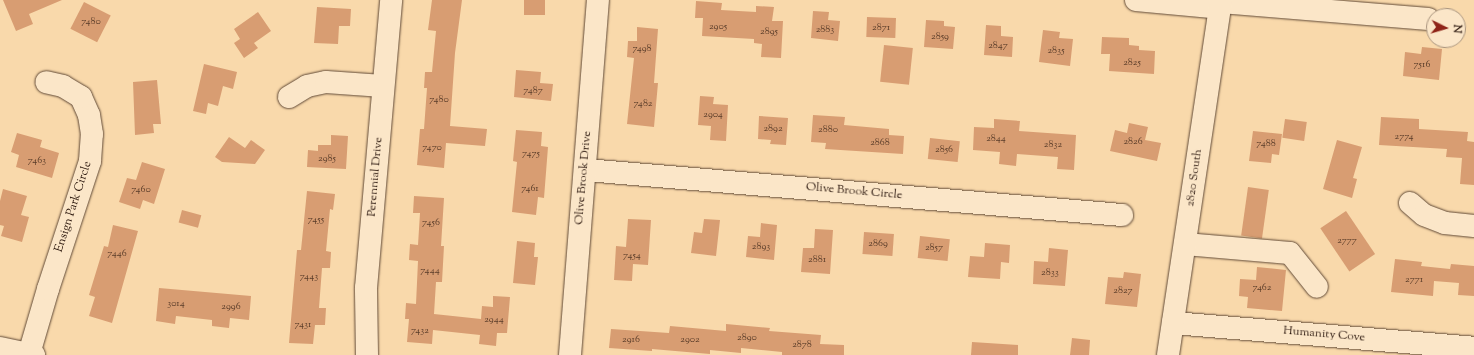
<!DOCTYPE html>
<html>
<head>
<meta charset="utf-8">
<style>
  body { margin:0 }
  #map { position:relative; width:1474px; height:355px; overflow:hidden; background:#f9d9ab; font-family:"Sorts Mill Goudy",serif }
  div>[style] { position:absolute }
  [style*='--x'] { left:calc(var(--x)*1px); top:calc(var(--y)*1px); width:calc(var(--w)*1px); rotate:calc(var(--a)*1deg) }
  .building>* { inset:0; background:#d89d72; transform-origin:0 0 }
  .roads { filter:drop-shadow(0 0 1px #614a37) drop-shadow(0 0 1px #614a37) }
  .minor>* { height:22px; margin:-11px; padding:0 11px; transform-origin:11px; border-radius:11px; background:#fbe6c8 }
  span { translate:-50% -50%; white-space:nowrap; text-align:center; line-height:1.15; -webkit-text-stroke:3px #fbe6c8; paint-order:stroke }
  .number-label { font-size:10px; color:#583b28 }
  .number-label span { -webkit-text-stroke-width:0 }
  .street-label { font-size:12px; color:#2e1a10 }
  .north { position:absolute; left:1426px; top:8px; width:40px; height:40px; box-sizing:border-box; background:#fbe6c8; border:1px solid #a9947e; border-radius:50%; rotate:95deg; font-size:11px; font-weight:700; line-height:16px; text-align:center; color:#2e1a10 }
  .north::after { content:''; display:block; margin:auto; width:14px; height:18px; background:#8f2418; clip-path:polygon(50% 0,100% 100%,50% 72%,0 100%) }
</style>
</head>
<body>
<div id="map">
  <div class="building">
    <div style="clip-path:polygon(3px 0,62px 0,29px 14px,33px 24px,16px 31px)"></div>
    <div style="clip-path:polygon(432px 0,462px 0,455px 53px,450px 126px,487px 129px,485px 146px,446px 143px,444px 168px,417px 165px,420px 129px,424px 129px,427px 88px,424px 88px,425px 72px,432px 72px,436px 31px,428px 30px)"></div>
    <div style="left:524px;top:0;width:21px;height:15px"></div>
    <div style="clip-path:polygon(696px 1px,722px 3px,721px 10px,756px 12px,756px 6px,774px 7px,772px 21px,783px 21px,781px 58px,761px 57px,762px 44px,754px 43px,754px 39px,702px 36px,703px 18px,695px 18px)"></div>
    <div style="left:84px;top:2px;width:30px;height:30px;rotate:27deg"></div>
    <div style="clip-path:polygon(317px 7px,351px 9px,350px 26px,339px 26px,338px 44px,314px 43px)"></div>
    <div style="clip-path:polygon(813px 11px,829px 12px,828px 20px,840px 21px,838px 41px,811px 38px)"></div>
    <div style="clip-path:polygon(258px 12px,271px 31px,254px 43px,258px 48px,244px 58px,234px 43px,240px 39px,234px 29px)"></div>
    <div style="left:867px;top:17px;width:29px;height:20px;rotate:2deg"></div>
    <div style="clip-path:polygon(926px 20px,944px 21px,944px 26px,955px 27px,953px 49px,924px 47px)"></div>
    <div style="clip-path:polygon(986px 25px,1001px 26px,1001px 36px,1013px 37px,1012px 57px,984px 55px)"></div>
    <div style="clip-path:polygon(637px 27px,658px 29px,654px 83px,658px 83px,654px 127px,627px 124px,634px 58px,627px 57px,628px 41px,637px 41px)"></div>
    <div style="clip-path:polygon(1043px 30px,1060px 32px,1059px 38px,1073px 39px,1070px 66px,1039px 62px)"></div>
    <div style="clip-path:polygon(1102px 37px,1129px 38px,1129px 45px,1139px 46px,1139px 50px,1155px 51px,1154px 74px,1109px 71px,1110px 54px,1101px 54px)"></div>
    <div style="left:884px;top:45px;width:29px;height:37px;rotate:6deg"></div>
    <div style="clip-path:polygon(1422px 47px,1442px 49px,1439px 80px,1403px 76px,1405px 52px,1421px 54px)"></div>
    <div style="clip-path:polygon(204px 64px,237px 72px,233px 89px,223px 86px,218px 106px,208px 103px,206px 114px,193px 111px)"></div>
    <div style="clip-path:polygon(516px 70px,541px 72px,540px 83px,553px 84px,551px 101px,514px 97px)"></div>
    <div style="clip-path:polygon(157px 80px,161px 124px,153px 124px,154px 133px,135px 135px,133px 82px)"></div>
    <div style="clip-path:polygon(700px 96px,714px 97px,713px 104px,728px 105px,726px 141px,710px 140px,711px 126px,698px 125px)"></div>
    <div style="clip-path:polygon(813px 115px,845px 117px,844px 125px,889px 129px,889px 135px,904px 136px,903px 154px,825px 149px,826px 143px,811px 142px)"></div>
    <div style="clip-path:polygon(759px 116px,788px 118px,786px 145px,770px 144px,771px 140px,758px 139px)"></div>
    <div style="clip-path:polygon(1381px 117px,1419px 119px,1419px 129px,1468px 132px,1467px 141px,1474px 142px,1474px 185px,1460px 184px,1462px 158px,1446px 157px,1447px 149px,1379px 145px)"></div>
    <div style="clip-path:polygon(994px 119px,1020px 121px,1019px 131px,1076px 135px,1074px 170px,1057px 169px,1058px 157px,1017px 154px,1016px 166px,999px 164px,1000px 152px,973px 150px,974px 127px,994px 128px)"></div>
    <div style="left:1285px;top:119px;width:22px;height:19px;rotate:8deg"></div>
    <div style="clip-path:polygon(1129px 123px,1148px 127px,1145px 140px,1161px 143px,1157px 161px,1110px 151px,1115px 130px,1127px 133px)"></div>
    <div style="clip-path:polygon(516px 130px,542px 132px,541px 146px,548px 147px,544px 198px,538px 197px,536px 215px,512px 212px,517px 162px,513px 161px)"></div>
    <div style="clip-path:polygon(1253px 131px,1282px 134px,1279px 155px,1272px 154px,1271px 163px,1249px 161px)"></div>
    <div style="clip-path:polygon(17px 133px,42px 140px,40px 147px,59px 153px,52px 178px,16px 167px,19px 155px,11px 152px)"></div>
    <div style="clip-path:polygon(331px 135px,348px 136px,346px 169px,307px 167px,308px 150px,318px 151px,318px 145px,331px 145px)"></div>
    <div style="clip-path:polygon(229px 137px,245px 148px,251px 140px,265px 150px,255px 164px,222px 162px,215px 157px)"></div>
    <div style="left:930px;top:138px;width:30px;height:21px;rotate:6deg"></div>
    <div style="clip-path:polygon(1337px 140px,1362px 147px,1353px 178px,1357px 179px,1352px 198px,1323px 189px)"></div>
    <div style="clip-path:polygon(142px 162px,165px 169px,154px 204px,143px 200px,140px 209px,119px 202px,127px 178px,136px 180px)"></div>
    <div style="left:1248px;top:187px;width:21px;height:49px;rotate:8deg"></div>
    <div style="clip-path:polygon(3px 189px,27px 196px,21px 215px,29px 217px,22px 242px,1px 236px,4px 226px,0 225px,0 201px)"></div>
    <div style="clip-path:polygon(307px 191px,335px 194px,333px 210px,330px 209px,326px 251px,331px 252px,330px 268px,322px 268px,319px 308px,326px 308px,325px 325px,315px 325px,313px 344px,289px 343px,297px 250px,301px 250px)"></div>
    <div style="clip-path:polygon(414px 196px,444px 198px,441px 246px,444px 246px,442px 282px,436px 282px,434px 314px,481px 319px,482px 306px,493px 307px,493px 296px,510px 297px,507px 333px,497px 333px,496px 346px,479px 344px,480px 335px,433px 330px,432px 344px,407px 342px,409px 319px,405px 319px,406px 303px,416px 304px,418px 261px,409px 260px,410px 244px,418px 245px,420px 213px,413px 213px)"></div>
    <div style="left:182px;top:210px;width:20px;height:13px;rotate:15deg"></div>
    <div style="left:1346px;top:211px;width:52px;height:31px;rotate:56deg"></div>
    <div style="clip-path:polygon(628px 219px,651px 220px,648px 265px,633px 264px,632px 281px,614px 280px,616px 246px,626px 247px)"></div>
    <div style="clip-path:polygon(704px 219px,720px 220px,716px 256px,691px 253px,694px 232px,702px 233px)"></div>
    <div style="clip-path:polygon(761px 223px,777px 225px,774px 260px,746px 257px,748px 236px,760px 237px)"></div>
    <div style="clip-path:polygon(113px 225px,138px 231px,112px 323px,89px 316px,95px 297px,89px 295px,104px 246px,108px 247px)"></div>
    <div style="clip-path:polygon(815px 229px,833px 230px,830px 274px,801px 272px,803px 248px,814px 248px)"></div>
    <div style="left:864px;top:232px;width:30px;height:22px;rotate:4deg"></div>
    <div style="left:920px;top:236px;width:30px;height:22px;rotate:6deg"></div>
    <div style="clip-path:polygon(517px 241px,535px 243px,534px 257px,538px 257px,535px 285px,513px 283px)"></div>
    <div style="clip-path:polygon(985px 243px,1010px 245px,1009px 263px,1001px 262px,1000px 279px,968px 277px,970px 256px,984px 257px)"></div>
    <div style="clip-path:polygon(1049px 248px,1068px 250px,1065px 286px,1033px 284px,1034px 261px,1048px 262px)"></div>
    <div style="clip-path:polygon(1395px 259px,1422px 262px,1421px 266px,1450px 269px,1451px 264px,1474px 266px,1474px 296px,1458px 295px,1459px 283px,1434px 281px,1433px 296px,1391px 292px)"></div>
    <div style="clip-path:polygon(1257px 267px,1286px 270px,1282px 311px,1247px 308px,1248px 297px,1239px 296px,1240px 279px,1256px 280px)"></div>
    <div style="clip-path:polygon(1124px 272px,1141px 274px,1137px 307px,1105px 304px,1108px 277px,1123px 278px)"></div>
    <div style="clip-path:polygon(159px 288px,251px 296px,249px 320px,230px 318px,229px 328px,212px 326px,212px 320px,176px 316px,175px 324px,156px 321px)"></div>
    <div style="clip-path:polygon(726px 324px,770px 328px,769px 331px,821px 335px,820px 344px,844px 345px,844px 355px,782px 355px,782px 352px,741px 348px,741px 353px,710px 350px,710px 354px,652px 349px,652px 351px,609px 348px,611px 329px,669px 333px,670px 326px,726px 331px)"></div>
    <div style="clip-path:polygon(1072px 338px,1090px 340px,1089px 355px,1070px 355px)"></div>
    <div style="clip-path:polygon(972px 342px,1018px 345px,1018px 355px,971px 355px)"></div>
  </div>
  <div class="roads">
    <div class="minor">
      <div style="--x:1136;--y:0;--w:84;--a:5.4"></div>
      <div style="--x:1221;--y:2;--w:208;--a:4.7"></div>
      <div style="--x:289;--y:97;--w:21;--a:-31"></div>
      <div style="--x:307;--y:86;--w:19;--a:-12"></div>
      <div style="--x:326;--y:82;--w:57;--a:4"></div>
      <div style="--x:586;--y:170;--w:538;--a:4.8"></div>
      <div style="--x:1410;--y:203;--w:18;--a:41"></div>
      <div style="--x:1424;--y:215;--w:22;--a:21"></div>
      <div style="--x:1445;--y:223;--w:29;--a:6"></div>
      <div style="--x:1185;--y:244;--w:105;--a:4.9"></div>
      <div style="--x:1290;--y:253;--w:43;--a:51.5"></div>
      <div style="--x:1173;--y:323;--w:302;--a:4.7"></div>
      <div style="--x:0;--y:348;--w:35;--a:12"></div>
      <div style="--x:29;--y:354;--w:68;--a:-73.7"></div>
      <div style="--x:48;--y:289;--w:135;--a:-71.8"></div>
      <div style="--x:90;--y:161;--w:27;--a:-86"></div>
      <div style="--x:92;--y:134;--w:19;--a:-99"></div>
      <div style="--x:89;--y:115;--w:20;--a:-114"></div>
      <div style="--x:81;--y:97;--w:21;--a:-149"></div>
      <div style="--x:63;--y:86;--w:17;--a:-167"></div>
      <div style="--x:367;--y:355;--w:67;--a:-90.9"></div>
      <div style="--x:366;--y:288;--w:289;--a:-85"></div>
      <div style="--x:570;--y:355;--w:356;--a:-85.5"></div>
      <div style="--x:1168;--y:355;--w:359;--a:-81.5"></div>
    </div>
  </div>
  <div class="number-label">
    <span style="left:91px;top:22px">7480</span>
    <span style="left:718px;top:27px">2905</span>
    <span style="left:881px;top:28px">2871</span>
    <span style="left:825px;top:30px">2883</span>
    <span style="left:769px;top:32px">2895</span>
    <span style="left:940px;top:37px">2859</span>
    <span style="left:998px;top:46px">2847</span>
    <span style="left:642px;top:49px">7498</span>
    <span style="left:1056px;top:51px">2835</span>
    <span style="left:1132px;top:63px">2825</span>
    <span style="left:1422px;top:65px">7516</span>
    <span style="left:533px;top:91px">7487</span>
    <span style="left:439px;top:100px">7480</span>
    <span style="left:643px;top:104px">7482</span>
    <span style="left:713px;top:115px">2904</span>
    <span style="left:773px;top:129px">2892</span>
    <span style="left:828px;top:130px">2880</span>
    <span style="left:1404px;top:137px">2774</span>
    <span style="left:996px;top:139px">2844</span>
    <span style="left:1133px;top:142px">2826</span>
    <span style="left:880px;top:143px">2868</span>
    <span style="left:1266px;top:144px">7488</span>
    <span style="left:1053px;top:145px">2832</span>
    <span style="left:432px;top:148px">7470</span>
    <span style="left:944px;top:150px">2856</span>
    <span style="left:531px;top:154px">7475</span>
    <span style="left:327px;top:159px">2985</span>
    <span style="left:37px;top:161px">7463</span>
    <span style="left:530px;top:189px">7461</span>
    <span style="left:141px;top:190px">7460</span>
    <span style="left:316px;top:220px">7455</span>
    <span style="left:431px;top:223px">7456</span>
    <span style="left:1347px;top:241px">2777</span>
    <span style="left:878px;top:244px">2869</span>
    <span style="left:761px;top:247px">2893</span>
    <span style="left:934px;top:248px">2857</span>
    <span style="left:117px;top:254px">7446</span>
    <span style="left:632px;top:256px">7454</span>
    <span style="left:817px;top:260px">2881</span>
    <span style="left:430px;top:271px">7444</span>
    <span style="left:1050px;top:273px">2833</span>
    <span style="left:309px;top:277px">7443</span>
    <span style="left:1414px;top:280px">2771</span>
    <span style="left:1262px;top:288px">7462</span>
    <span style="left:1123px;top:291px">2827</span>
    <span style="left:176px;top:304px">3014</span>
    <span style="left:231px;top:307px">2996</span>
    <span style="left:494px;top:320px">2944</span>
    <span style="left:303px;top:325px">7431</span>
    <span style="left:420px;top:331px">7432</span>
    <span style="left:747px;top:338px">2890</span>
    <span style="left:631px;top:340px">2916</span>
    <span style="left:690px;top:340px">2902</span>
    <span style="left:802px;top:345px">2878</span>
  </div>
  <div class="street-label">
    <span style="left:376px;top:177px;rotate:-85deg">Perennial Drive</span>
    <span style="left:584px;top:178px;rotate:-85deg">Olive Brook Drive</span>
    <span style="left:1195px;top:178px;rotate:-82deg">2820 South</span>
    <span style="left:854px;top:192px;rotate:5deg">Olive Brook Circle</span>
    <span style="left:74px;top:207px;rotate:-72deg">Ensign Park Circle</span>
    <span style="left:1324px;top:335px;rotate:5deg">Humanity Cove</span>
  </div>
  <div class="north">N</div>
</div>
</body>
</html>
